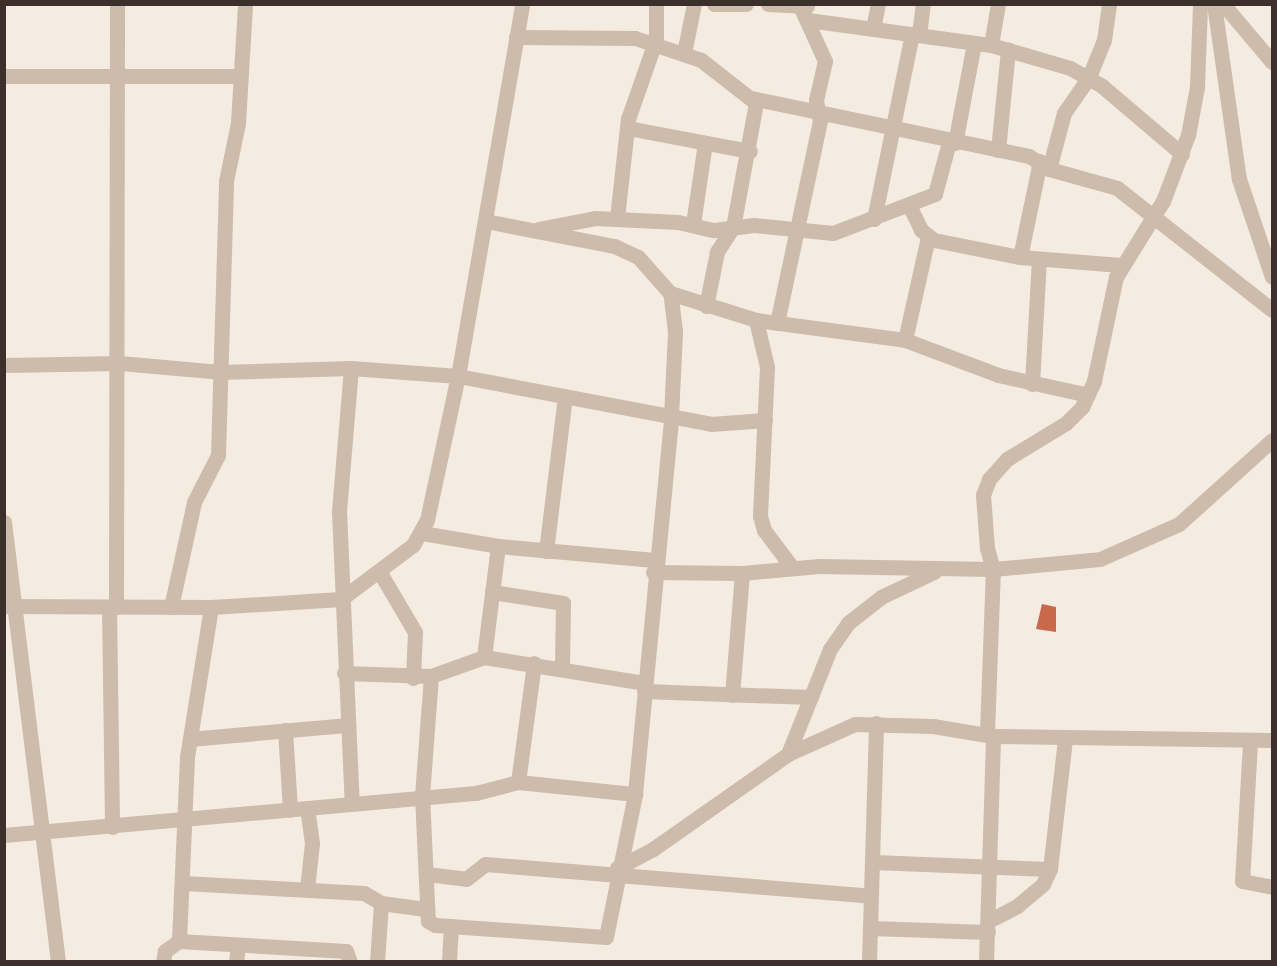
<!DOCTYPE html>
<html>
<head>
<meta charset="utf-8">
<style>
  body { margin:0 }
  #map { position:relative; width:1277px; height:966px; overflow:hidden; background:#f4ebe1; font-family:Karla,sans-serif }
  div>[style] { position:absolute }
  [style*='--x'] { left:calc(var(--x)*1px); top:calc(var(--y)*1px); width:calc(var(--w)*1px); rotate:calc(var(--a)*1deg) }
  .building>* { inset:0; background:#c8694b }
  .minor>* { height:15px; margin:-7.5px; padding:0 7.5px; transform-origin:7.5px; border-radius:7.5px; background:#cdbbac }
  span { translate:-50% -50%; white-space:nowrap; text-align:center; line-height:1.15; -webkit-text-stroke:6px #fbf5ee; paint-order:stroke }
  .frame { position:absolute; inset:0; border:6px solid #3b302b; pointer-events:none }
</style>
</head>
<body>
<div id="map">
  <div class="building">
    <div style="clip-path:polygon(1042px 604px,1056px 607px,1056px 632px,1036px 629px)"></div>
  </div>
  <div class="minor">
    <div style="--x:714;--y:4;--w:32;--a:0"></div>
    <div style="--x:768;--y:4;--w:39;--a:3"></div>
    <div style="--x:1214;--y:4;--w:177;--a:81.9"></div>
    <div style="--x:1239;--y:179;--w:103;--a:71.4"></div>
    <div style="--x:1223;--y:4;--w:76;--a:49.8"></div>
    <div style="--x:808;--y:20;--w:185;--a:7.8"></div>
    <div style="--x:991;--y:45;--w:82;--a:16.2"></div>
    <div style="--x:1070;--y:68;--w:37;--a:29"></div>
    <div style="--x:1102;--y:86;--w:105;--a:40.4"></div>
    <div style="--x:873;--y:29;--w:25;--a:-79"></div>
    <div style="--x:919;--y:35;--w:31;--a:-83"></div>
    <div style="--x:516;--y:37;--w:119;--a:0.5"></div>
    <div style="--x:635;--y:38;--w:70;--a:18.4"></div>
    <div style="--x:701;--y:60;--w:70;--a:38"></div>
    <div style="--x:756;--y:103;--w:126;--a:100.5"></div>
    <div style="--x:733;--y:227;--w:30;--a:123"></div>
    <div style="--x:717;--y:252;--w:55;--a:101.5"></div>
    <div style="--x:991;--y:45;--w:42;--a:-80.3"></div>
    <div style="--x:684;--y:53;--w:50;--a:-78.5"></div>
    <div style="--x:4;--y:76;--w:236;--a:0"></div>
    <div style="--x:751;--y:98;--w:284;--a:11.8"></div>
    <div style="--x:1029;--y:156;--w:24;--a:33"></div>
    <div style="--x:1049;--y:169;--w:71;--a:15.6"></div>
    <div style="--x:1117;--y:188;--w:197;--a:38.2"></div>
    <div style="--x:628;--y:128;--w:124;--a:10.7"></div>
    <div style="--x:955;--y:143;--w:102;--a:-79.2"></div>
    <div style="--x:998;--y:150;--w:101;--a:-84.3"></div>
    <div style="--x:1049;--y:169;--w:58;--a:-75"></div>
    <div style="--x:1064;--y:113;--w:44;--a:-55.2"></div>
    <div style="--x:1089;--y:77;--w:40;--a:-68"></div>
    <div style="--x:1104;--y:40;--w:36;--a:-82"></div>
    <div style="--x:909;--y:205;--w:28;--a:64"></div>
    <div style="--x:921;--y:230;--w:16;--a:38"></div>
    <div style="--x:934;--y:240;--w:88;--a:11.2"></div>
    <div style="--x:1020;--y:257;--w:101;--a:4.5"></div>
    <div style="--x:617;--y:218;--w:100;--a:-83.7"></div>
    <div style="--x:628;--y:119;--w:85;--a:-70.7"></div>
    <div style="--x:656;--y:39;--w:35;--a:-90"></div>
    <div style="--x:874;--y:219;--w:189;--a:-78.4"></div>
    <div style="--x:693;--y:224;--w:82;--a:-81.6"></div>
    <div style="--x:538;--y:229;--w:58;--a:-10.9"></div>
    <div style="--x:595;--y:218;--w:83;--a:2.8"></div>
    <div style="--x:678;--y:222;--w:37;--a:13"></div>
    <div style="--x:714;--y:230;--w:40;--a:-7.1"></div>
    <div style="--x:754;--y:225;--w:79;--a:5.8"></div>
    <div style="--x:833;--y:233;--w:109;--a:-20.9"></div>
    <div style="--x:935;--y:194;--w:54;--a:-74.9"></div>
    <div style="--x:1020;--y:257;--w:98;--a:-78.2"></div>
    <div style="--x:670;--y:293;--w:90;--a:17.4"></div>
    <div style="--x:756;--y:320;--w:150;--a:7.6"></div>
    <div style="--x:905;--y:340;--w:99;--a:20.6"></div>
    <div style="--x:998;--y:375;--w:92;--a:12.5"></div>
    <div style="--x:756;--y:320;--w:48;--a:76.8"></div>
    <div style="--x:767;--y:367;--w:149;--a:92.7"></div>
    <div style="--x:760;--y:516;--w:15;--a:74"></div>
    <div style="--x:764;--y:530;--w:45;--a:53.1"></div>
    <div style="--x:777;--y:323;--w:207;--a:-78"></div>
    <div style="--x:820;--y:121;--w:21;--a:-101"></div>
    <div style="--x:816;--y:100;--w:40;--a:-77"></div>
    <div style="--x:825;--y:61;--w:63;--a:-114.5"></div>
    <div style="--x:905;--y:340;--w:106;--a:-77.4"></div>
    <div style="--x:4;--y:365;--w:116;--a:-1"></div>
    <div style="--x:120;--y:363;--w:100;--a:5.1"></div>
    <div style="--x:220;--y:372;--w:131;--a:-1.7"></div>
    <div style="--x:351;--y:368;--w:107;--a:4.3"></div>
    <div style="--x:458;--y:376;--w:258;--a:10.7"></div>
    <div style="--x:711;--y:424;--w:54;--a:-4.2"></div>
    <div style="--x:351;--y:368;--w:144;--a:94.8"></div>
    <div style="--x:339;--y:511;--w:292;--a:87.5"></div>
    <div style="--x:1032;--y:384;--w:125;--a:-86.8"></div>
    <div style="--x:4;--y:522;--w:443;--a:83"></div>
    <div style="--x:422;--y:533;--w:77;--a:9.7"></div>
    <div style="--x:498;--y:546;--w:157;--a:5.1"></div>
    <div style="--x:546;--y:551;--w:155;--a:-83"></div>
    <div style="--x:379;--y:571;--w:71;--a:59.5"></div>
    <div style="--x:415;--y:632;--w:46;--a:92.5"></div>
    <div style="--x:653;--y:572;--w:89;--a:0.6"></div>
    <div style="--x:742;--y:573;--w:77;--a:-5.2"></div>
    <div style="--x:819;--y:566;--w:174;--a:1"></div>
    <div style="--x:993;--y:569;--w:107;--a:-5.3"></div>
    <div style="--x:1100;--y:559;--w:86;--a:-23.9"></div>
    <div style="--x:1179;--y:524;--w:125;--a:-42.1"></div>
    <div style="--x:492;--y:592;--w:72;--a:8.8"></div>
    <div style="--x:563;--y:603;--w:64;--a:90.9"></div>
    <div style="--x:4;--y:606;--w:207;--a:0.3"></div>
    <div style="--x:211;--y:607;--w:130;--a:-3.5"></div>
    <div style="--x:341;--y:599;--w:90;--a:-36.9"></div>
    <div style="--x:413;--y:545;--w:29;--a:-61"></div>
    <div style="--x:427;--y:520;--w:147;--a:-77.9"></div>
    <div style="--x:458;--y:376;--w:377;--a:-80.2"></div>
    <div style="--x:109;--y:607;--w:220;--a:89.2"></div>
    <div style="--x:116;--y:607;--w:603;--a:-89.9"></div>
    <div style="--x:171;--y:607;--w:107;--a:-77.6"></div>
    <div style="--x:194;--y:502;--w:53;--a:-62.9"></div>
    <div style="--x:218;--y:455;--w:274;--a:-88.3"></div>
    <div style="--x:226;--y:181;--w:59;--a:-78.3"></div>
    <div style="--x:238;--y:123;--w:119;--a:-86.6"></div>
    <div style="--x:484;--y:657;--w:112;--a:-82.8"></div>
    <div style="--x:344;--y:673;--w:87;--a:2"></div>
    <div style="--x:431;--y:676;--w:56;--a:-19.7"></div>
    <div style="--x:484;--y:657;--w:162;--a:9.2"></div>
    <div style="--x:431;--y:676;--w:120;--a:94.3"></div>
    <div style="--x:422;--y:796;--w:125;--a:87.3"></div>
    <div style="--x:428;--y:921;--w:8;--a:30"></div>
    <div style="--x:435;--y:925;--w:171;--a:4"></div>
    <div style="--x:606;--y:937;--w:146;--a:-78.5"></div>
    <div style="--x:635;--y:794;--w:379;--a:-84.5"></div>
    <div style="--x:671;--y:417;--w:86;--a:-87.3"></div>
    <div style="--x:675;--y:331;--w:38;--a:-97"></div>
    <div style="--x:670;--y:293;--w:48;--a:-131.6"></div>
    <div style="--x:638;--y:257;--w:26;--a:-155"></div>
    <div style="--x:614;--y:246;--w:131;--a:-169"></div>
    <div style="--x:644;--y:691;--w:167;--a:2.1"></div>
    <div style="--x:732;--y:695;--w:122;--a:-85.3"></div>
    <div style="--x:285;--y:730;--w:80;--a:86.4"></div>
    <div style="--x:987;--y:732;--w:163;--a:-87.9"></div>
    <div style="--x:993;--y:569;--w:22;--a:-106"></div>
    <div style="--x:987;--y:548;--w:53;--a:-94.3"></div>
    <div style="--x:983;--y:495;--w:17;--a:-69"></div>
    <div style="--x:989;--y:479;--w:27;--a:-48"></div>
    <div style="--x:1007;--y:459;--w:69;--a:-31.4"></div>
    <div style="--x:1066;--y:423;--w:23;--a:-45"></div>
    <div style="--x:1082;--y:407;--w:29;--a:-65"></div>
    <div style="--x:1094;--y:381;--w:106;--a:-78.1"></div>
    <div style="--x:1116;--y:277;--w:89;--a:-58.3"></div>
    <div style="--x:1163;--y:201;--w:71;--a:-69.3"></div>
    <div style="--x:1188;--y:135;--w:49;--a:-79.4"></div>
    <div style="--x:1197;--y:87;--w:83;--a:-87.9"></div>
    <div style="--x:190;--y:739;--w:159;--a:-5.1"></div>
    <div style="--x:1250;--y:743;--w:138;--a:93.3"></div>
    <div style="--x:1242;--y:881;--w:31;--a:11"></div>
    <div style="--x:788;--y:754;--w:113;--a:-68.2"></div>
    <div style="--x:830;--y:649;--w:32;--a:-55"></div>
    <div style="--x:848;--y:623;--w:42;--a:-38.2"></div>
    <div style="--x:881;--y:597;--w:59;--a:-25.3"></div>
    <div style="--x:518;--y:782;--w:120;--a:-82.3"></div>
    <div style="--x:4;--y:835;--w:474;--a:-5.1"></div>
    <div style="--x:476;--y:793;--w:43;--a:-14.7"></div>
    <div style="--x:518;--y:782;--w:118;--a:5.9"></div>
    <div style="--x:873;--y:862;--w:177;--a:2.3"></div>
    <div style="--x:617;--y:868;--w:41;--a:-27.8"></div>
    <div style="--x:653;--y:849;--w:165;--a:-35.1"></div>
    <div style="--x:788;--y:754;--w:73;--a:-24.1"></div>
    <div style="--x:855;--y:724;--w:78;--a:1.5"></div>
    <div style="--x:933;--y:726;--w:61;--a:9.5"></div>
    <div style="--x:993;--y:736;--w:279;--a:0.8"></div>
    <div style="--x:427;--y:874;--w:39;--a:7"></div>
    <div style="--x:466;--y:879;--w:24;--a:-38"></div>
    <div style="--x:485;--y:864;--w:387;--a:4.7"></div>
    <div style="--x:184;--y:883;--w:180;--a:3.2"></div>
    <div style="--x:364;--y:893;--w:20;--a:30"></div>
    <div style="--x:381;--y:903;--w:45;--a:7.6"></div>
    <div style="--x:307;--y:889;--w:46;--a:-83.8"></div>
    <div style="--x:312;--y:843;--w:35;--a:-98"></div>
    <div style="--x:988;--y:921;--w:33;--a:-27"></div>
    <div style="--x:1017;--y:906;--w:34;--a:-40"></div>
    <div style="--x:1043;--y:884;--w:17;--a:-65"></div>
    <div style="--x:1050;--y:869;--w:131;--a:-83.4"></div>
    <div style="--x:870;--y:928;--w:118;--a:1.9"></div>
    <div style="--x:179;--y:941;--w:184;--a:-87.5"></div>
    <div style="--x:187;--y:757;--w:152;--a:-80.9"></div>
    <div style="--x:163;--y:962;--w:11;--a:-80"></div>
    <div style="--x:165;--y:951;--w:17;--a:-36"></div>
    <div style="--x:179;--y:941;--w:167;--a:3.4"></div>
    <div style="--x:346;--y:951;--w:12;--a:70"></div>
    <div style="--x:236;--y:962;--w:17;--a:-83"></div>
    <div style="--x:377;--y:962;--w:59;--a:-86.1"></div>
    <div style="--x:449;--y:962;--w:36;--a:-87"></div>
    <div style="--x:869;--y:962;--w:239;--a:-88.3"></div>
    <div style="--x:986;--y:962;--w:226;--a:-88.2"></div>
  </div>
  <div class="frame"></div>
</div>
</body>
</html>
